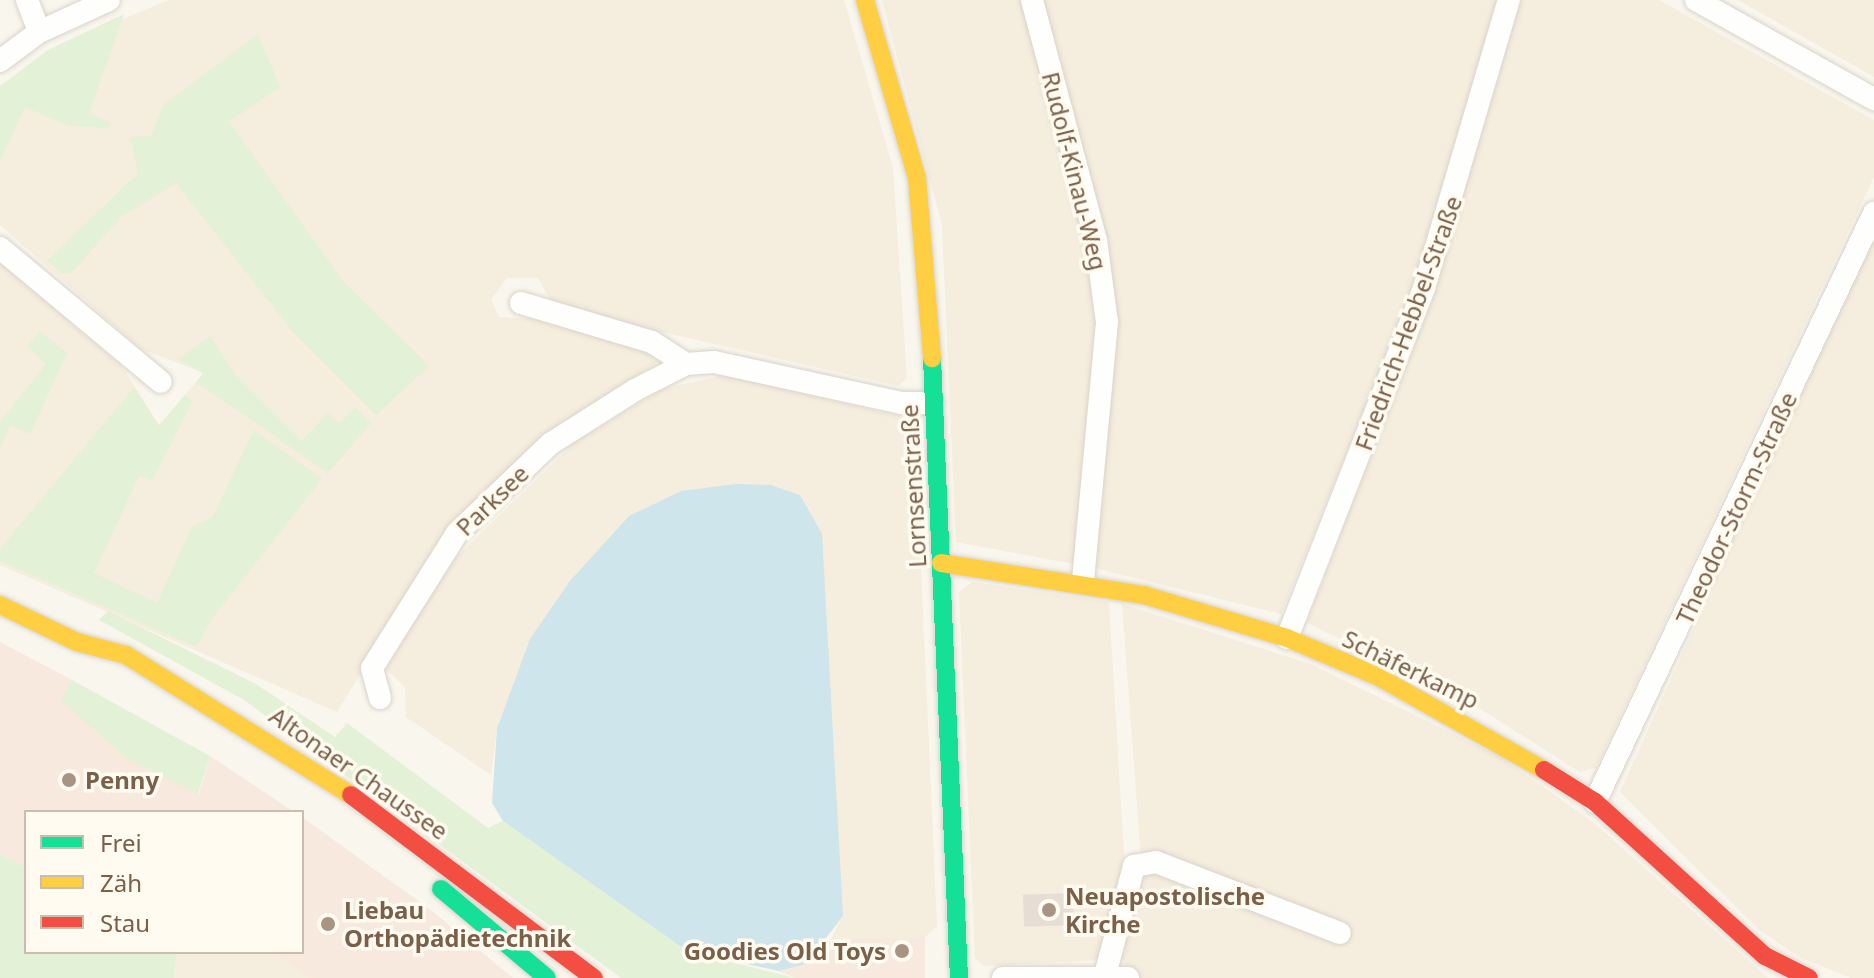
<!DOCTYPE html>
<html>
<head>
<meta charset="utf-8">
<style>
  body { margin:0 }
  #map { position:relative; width:1874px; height:978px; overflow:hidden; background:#f9f6ed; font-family:"Noto Sans",sans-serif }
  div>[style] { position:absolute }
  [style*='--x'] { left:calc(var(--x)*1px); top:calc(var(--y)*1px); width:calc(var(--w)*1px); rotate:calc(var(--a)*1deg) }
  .residential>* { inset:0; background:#f5eddd }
  .commercial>* { inset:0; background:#f7e9dd }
  .green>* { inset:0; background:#e3f2d6 }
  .water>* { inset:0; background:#cde5eb }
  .building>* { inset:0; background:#e6ded4; transform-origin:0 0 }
  .roads { filter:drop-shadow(0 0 2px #d9d3cb) drop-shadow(0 0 2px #d9d3cb) }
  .street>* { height:22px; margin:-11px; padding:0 11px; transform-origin:11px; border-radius:11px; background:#fefefc }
  .fast>* { height:18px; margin:-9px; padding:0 9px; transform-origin:9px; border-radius:9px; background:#16e098 }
  .slow>* { height:18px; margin:-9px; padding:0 9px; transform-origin:9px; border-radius:9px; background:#ffcf43 }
  .jam>* { height:18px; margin:-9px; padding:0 9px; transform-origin:9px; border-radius:9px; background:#f24e42 }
  .dots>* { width:22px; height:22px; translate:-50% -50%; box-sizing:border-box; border:4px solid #fffbf0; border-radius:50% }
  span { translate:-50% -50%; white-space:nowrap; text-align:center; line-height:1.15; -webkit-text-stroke:7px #fffbf0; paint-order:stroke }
  .street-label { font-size:24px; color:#7b6049 }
  .poi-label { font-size:24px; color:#7b6049; font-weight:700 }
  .left { translate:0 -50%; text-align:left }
  .right { translate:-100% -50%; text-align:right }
  .legend { position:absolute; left:24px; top:810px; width:280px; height:144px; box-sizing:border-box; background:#fffbf0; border:2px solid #cabdad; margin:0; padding:10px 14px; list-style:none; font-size:24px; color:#7b6049 }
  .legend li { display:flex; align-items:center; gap:16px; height:40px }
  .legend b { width:40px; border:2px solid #cabdad }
</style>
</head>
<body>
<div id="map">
  <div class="residential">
    <div style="clip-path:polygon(169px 0,844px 0,893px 168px,907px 378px,898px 386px,583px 314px,554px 306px,538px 278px,507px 278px,491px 300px,499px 317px,539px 319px,625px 341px,662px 359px,556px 431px,447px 533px,337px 712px,0 565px,0 263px,121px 365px,159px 425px,204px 373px,141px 349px,0 225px,0 86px,48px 50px)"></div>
    <div style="clip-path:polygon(882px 0,1027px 0,1098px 301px,1080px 565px,956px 542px,942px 225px)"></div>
    <div style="clip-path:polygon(1040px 0,1497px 0,1413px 288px,1281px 614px,1090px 567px,1116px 350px,1103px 234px)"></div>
    <div style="clip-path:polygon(1518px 0,1659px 0,1874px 120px,1874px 177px,1596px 768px,1580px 772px,1463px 698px,1307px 623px,1435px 285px)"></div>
    <div style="clip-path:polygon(1738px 0,1874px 0,1874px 77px)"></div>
    <div style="clip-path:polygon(1874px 229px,1874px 978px,1851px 978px,1801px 958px,1759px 930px,1620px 792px)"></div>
    <div style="clip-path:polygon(725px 375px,902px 417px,915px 431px,937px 926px,925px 937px,831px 939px,843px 916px,800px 495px,771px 485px,681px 491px,629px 516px,497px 729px,491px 775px,406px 717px,405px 687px,386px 669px,440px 573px,574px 443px,662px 389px)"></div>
    <div style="clip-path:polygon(972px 582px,1109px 602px,1125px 872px,1099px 960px,984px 966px,975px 958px,959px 592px)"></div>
    <div style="clip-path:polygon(1122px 604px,1311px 664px,1500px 757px,1593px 822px,1768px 978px,1122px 978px,1126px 965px,1119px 952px,1142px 873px)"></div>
    <div style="clip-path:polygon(177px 952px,275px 952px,310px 978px,174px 978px)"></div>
  </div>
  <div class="commercial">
    <div style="clip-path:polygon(0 642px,72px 680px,62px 701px,199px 794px,210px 756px,294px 812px,26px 812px,26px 867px,0 855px)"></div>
    <div style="clip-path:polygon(302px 817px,432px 911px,513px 978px,309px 978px,274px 952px,302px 952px)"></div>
    <div style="clip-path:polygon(925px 937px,925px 978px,795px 978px,779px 971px,806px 964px,831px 939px)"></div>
  </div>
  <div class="green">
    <div style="clip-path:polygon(124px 14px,89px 114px,111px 122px,108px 128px,69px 126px,25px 107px,0 162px,0 86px,48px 50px)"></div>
    <div style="clip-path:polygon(258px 34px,280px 87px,229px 122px,344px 282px,429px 366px,376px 415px,292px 331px,176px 183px,121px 217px,72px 272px,62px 274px,47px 261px,138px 173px,130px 137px,151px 136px,163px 105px)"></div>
    <div style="clip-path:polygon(40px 331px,67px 353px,30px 434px,10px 425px,0 448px,0 422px,46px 364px,27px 346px)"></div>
    <div style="clip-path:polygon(210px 336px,235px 374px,302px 441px,328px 413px,339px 424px,355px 407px,371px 423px,328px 473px,196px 382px,203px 373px,178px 359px)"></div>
    <div style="clip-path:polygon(134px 387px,159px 426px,185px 395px,193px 401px,152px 481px,139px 476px,94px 573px,157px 603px,192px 527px,213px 516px,254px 430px,322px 479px,214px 616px,196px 647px,0 561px,0 549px)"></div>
    <div style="clip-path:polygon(108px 611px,256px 684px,335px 737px,347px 723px,488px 828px,503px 821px,687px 951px,795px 978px,621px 978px,244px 700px,99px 620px)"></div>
    <div style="clip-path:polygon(72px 680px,210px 756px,198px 794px,128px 760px,61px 700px)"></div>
    <div style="clip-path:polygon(0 855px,26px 867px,26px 952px,177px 952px,174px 978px,0 978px)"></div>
  </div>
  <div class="water">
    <div style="clip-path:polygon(736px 484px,771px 485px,800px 495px,822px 534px,843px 916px,806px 964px,779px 971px,687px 951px,503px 821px,492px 803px,497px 729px,530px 639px,570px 581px,629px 516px,681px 491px)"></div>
  </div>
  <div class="building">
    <div style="left:1073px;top:893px;width:32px;height:50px;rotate:88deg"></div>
  </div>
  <div class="roads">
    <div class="street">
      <div style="--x:27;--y:0;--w:34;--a:69"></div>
      <div style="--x:1032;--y:0;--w:248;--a:75.1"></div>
      <div style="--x:1096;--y:240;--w:83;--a:82.4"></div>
      <div style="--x:1107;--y:322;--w:262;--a:95.3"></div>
      <div style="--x:1696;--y:0;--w:204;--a:29.1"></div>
      <div style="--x:0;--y:61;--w:49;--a:-36.6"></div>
      <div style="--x:39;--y:32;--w:77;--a:-24.6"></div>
      <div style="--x:0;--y:248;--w:209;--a:39.8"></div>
      <div style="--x:521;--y:303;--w:137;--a:16.6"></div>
      <div style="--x:652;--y:342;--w:40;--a:32.9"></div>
      <div style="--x:1287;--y:638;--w:376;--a:-68.6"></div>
      <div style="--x:1424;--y:288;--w:300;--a:-73.6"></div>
      <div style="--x:380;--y:698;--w:31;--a:-105"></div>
      <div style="--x:372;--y:668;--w:160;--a:-57.8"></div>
      <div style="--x:457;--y:533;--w:129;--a:-43.7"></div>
      <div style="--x:550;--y:444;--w:101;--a:-32.4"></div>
      <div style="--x:635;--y:390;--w:57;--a:-27"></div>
      <div style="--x:686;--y:364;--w:28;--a:-4"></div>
      <div style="--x:714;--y:362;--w:192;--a:12.3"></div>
      <div style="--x:902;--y:403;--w:31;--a:0"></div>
      <div style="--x:1595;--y:802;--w:652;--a:-64.65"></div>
      <div style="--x:1105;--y:975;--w:113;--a:-75.1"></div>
      <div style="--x:1134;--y:866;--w:22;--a:-10"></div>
      <div style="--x:1156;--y:862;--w:197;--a:21.1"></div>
      <div style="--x:1003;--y:978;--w:125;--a:0"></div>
    </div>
    <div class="fast">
      <div style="--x:932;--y:358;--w:621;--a:87.51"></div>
      <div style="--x:441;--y:889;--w:138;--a:40"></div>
    </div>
    <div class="slow">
      <div style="--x:865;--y:0;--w:185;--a:73.7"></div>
      <div style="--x:917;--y:178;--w:181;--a:85.2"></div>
      <div style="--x:941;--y:563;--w:206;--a:9"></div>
      <div style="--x:1144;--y:595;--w:149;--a:16.7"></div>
      <div style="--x:1287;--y:638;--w:98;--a:22.9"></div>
      <div style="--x:1377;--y:676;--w:192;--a:29.4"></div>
      <div style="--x:0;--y:605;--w:85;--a:25.7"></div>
      <div style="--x:77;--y:642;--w:51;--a:14.9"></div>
      <div style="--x:126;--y:655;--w:265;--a:31.9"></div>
    </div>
    <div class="jam">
      <div style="--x:1544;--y:770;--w:60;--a:32.1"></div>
      <div style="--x:1595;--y:802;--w:229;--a:42.2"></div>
      <div style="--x:1765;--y:956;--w:49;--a:26.6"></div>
      <div style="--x:351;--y:795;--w:304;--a:37"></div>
    </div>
  </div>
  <div class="dots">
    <div style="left:69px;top:780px;background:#a79482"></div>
    <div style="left:1049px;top:910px;background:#a79482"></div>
    <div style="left:328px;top:924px;background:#a79482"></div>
    <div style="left:902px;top:951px;background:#a79482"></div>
  </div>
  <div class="street-label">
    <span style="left:1075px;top:171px;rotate:76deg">Rudolf-Kinau-Weg</span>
    <span style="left:1408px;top:323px;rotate:-70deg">Friedrich-Hebbel-Straße</span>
    <span style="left:913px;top:486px;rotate:-93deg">Lornsenstraße</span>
    <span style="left:492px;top:500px;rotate:-44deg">Parksee</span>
    <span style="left:1736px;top:508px;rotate:-65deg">Theodor-Storm-Straße</span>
    <span style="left:1411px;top:669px;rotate:26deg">Schäferkamp</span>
    <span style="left:359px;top:773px;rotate:35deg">Altonaer Chaussee</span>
  </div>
  <div class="poi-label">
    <span class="left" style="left:85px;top:780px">Penny</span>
    <span class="left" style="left:1065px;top:910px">Neuapostolische<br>Kirche</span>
    <span class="left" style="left:344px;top:924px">Liebau<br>Orthopädietechnik</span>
    <span class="right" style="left:886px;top:951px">Goodies Old Toys</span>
  </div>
  <ul class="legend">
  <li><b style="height:10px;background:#16e098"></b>Frei</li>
  <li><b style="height:10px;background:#ffcf43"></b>Zäh</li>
  <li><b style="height:10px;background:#f24e42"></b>Stau</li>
  </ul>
</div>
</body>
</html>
